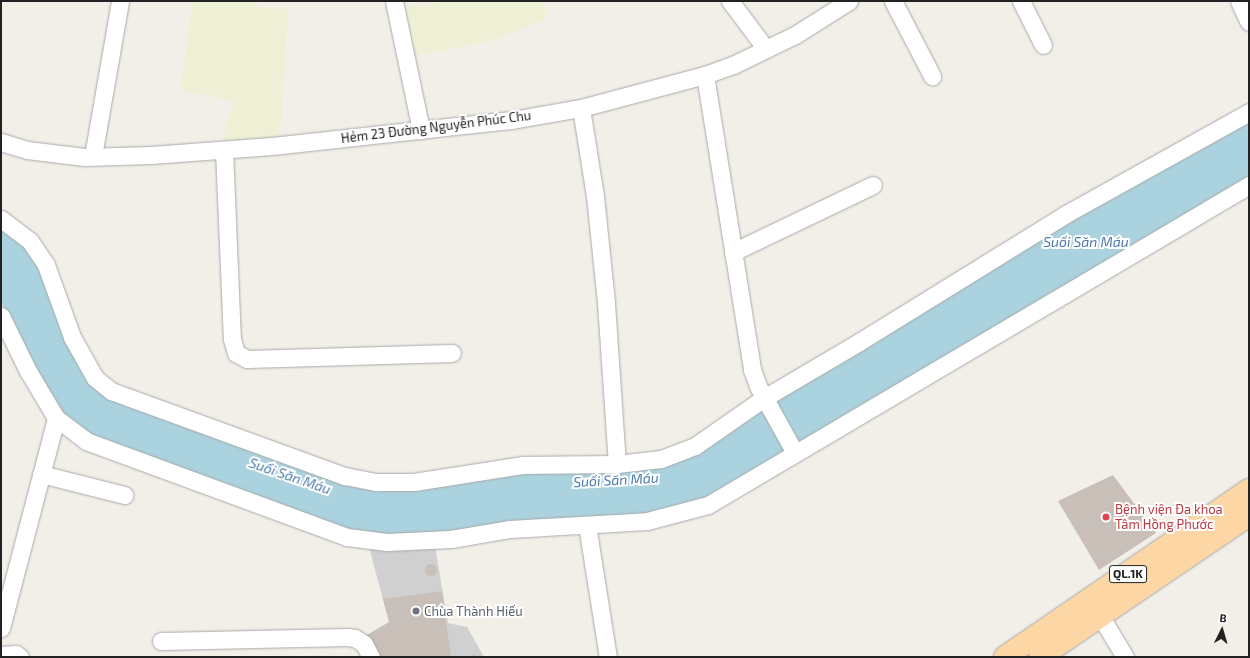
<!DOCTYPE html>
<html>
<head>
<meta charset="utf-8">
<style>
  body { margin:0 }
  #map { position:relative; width:1250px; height:658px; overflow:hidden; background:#f2efe9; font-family:"Exo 2",sans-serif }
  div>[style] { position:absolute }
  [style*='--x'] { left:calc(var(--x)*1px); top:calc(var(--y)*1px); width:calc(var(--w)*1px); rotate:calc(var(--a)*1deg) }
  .religious>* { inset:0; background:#d0d0d0 }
  .farmland>* { inset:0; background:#eef0d5 }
  .water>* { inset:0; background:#aad3df }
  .building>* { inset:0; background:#c7bfb8 }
  .round { border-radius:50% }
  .roads { filter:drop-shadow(0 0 1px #a9a9a9) drop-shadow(0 0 1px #a9a9a9) }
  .minor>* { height:17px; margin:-8.5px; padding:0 8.5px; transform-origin:8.5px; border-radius:8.5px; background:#fff }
  .primary>* { height:22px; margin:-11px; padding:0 11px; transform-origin:11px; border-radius:11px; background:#fcd6a4 }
  .dots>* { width:11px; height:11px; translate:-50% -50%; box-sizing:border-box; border:2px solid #fff; border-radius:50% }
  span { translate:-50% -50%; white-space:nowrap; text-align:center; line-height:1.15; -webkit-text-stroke:4px #fff; paint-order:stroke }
  .shield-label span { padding:1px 3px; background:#fff; border:1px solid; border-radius:3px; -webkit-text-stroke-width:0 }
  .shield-label { font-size:12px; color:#222; font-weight:700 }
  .street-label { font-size:13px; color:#222 }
  .health-label { font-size:13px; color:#be3a42 }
  .left { translate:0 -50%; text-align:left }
  .worship-label { font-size:13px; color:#5b616d }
  .water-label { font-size:14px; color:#4a7aab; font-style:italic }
  .frame { position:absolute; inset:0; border:2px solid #222; pointer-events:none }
  .north { position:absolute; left:1202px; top:610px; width:40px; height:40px; -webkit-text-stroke:3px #fff; paint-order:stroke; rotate:5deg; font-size:11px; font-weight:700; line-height:16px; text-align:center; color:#222 }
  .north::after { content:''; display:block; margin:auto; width:14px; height:18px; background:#222; clip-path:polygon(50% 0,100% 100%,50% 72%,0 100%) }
</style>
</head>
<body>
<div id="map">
  <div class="religious">
    <div style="clip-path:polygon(435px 546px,448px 623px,467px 627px,484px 657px,379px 657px,389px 622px,369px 547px)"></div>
  </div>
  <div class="farmland">
    <div style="clip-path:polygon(193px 1px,255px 1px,254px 6px,288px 10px,280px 139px,222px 143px,233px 101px,180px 90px)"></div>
    <div style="clip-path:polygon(454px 1px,544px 1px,546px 20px,494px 40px,413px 56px,402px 7px)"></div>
  </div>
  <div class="water">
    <div style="clip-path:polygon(1249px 120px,1249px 176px,705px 498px,646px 514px,388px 536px,349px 530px,91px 435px,61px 412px,35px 368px,1px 302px,1px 227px,25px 246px,40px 267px,89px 382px,348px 484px,521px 472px,618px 472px,761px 408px,1072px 218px)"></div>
  </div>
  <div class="building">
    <div style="clip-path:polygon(1113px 475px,1156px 533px,1099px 570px,1058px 501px)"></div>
    <div class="round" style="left:425px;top:564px;width:12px;height:12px"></div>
    <div style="clip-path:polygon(442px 591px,451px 657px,379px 657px,365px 636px,389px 622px,383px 599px)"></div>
    <div style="clip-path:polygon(475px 654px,476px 657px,467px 657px)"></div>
  </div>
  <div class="roads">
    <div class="minor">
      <div style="--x:394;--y:1;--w:132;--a:78.2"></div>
      <div style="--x:730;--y:1;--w:60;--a:53.1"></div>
      <div style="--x:893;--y:1;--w:85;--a:62.5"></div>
      <div style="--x:1021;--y:1;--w:49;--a:63.4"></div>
      <div style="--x:1239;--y:1;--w:23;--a:65"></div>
      <div style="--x:705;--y:75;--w:299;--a:80.9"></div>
      <div style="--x:752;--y:370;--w:19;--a:69"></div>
      <div style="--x:759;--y:388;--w:74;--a:61"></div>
      <div style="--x:581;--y:108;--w:89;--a:81"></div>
      <div style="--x:595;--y:196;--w:108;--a:84.1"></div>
      <div style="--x:606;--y:303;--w:161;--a:86.1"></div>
      <div style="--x:1;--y:142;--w:27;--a:17"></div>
      <div style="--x:27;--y:150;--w:58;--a:6.9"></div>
      <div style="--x:85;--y:157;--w:66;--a:-1.7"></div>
      <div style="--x:151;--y:155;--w:121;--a:-4.3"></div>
      <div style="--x:272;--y:146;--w:241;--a:-6.2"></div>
      <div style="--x:512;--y:120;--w:70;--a:-9.9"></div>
      <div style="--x:581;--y:108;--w:128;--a:-14.9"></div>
      <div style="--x:705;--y:75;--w:30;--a:-20"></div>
      <div style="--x:733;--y:65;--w:69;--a:-25.8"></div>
      <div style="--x:795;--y:35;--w:64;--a:-32.2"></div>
      <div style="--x:224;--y:150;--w:189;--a:87.6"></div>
      <div style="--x:232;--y:339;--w:15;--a:74"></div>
      <div style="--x:236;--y:353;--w:13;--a:29"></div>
      <div style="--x:247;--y:359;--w:205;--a:-1.7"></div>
      <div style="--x:93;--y:156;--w:157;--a:-80.1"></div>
      <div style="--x:1;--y:219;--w:36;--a:37"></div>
      <div style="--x:30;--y:241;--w:29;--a:56"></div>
      <div style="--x:46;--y:265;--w:77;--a:70.1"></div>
      <div style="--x:72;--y:337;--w:47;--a:60.7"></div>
      <div style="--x:95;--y:378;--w:21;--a:39"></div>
      <div style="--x:111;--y:391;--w:249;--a:20"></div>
      <div style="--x:345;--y:476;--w:33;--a:11"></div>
      <div style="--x:377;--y:482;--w:37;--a:0"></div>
      <div style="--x:414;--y:482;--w:109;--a:-8.9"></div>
      <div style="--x:522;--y:465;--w:95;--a:-0.6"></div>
      <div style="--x:617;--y:464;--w:44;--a:-6.5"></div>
      <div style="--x:661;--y:459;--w:36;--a:-21"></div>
      <div style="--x:695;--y:446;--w:84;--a:-34.8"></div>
      <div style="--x:764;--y:398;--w:110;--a:-30.5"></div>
      <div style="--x:859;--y:342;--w:243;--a:-31.7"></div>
      <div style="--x:1066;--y:214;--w:210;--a:-29.1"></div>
      <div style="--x:733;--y:252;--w:155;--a:-25.6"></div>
      <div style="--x:1;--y:316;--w:61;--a:63.9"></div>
      <div style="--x:28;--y:371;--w:55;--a:59.2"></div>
      <div style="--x:56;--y:418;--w:38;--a:37"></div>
      <div style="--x:86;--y:441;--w:278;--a:20.2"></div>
      <div style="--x:347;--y:537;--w:40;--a:7.1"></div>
      <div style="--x:387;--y:542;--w:64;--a:-2.7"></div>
      <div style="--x:451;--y:539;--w:60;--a:-9.6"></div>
      <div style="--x:510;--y:529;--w:137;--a:-3.3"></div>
      <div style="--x:647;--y:521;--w:63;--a:-14.7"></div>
      <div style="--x:708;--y:505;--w:629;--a:-30.6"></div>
      <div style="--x:41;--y:474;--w:86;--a:14.2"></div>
      <div style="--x:587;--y:525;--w:134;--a:81"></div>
      <div style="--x:1101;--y:617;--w:47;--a:59"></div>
      <div style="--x:1;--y:628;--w:217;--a:-75.3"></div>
      <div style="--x:161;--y:641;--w:186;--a:-1.2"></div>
      <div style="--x:347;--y:637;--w:8;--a:7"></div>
      <div style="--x:355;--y:638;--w:11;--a:34"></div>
      <div style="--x:364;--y:644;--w:15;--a:62"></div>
      <div style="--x:1;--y:655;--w:15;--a:-4"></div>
      <div style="--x:16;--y:654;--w:5;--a:37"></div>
    </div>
    <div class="primary">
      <div style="--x:1005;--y:657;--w:296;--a:-34.4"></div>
      <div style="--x:1040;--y:657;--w:253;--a:-34.2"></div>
    </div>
  </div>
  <div class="dots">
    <div style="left:1106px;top:517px;background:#e0444e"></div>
    <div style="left:416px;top:611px;background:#6b7280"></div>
  </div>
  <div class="shield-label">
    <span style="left:1128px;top:574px">QL.1K</span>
  </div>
  <div class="street-label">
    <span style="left:436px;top:127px;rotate:-7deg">Hẻm 23 Đường Nguyễn Phúc Chu</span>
  </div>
  <div class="health-label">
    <span class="left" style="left:1115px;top:517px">Bệnh viện Đa khoa<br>Tâm Hồng Phước</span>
  </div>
  <div class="worship-label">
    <span class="left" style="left:424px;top:611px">Chùa Thành Hiếu</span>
  </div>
  <div class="water-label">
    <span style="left:1086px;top:242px">Suối Săn Máu</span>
    <span style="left:290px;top:476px;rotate:19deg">Suối Săn Máu</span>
    <span style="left:616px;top:480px;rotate:-3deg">Suối Săn Máu</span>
  </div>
  <div class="frame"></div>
  <div class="north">B</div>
</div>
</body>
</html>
